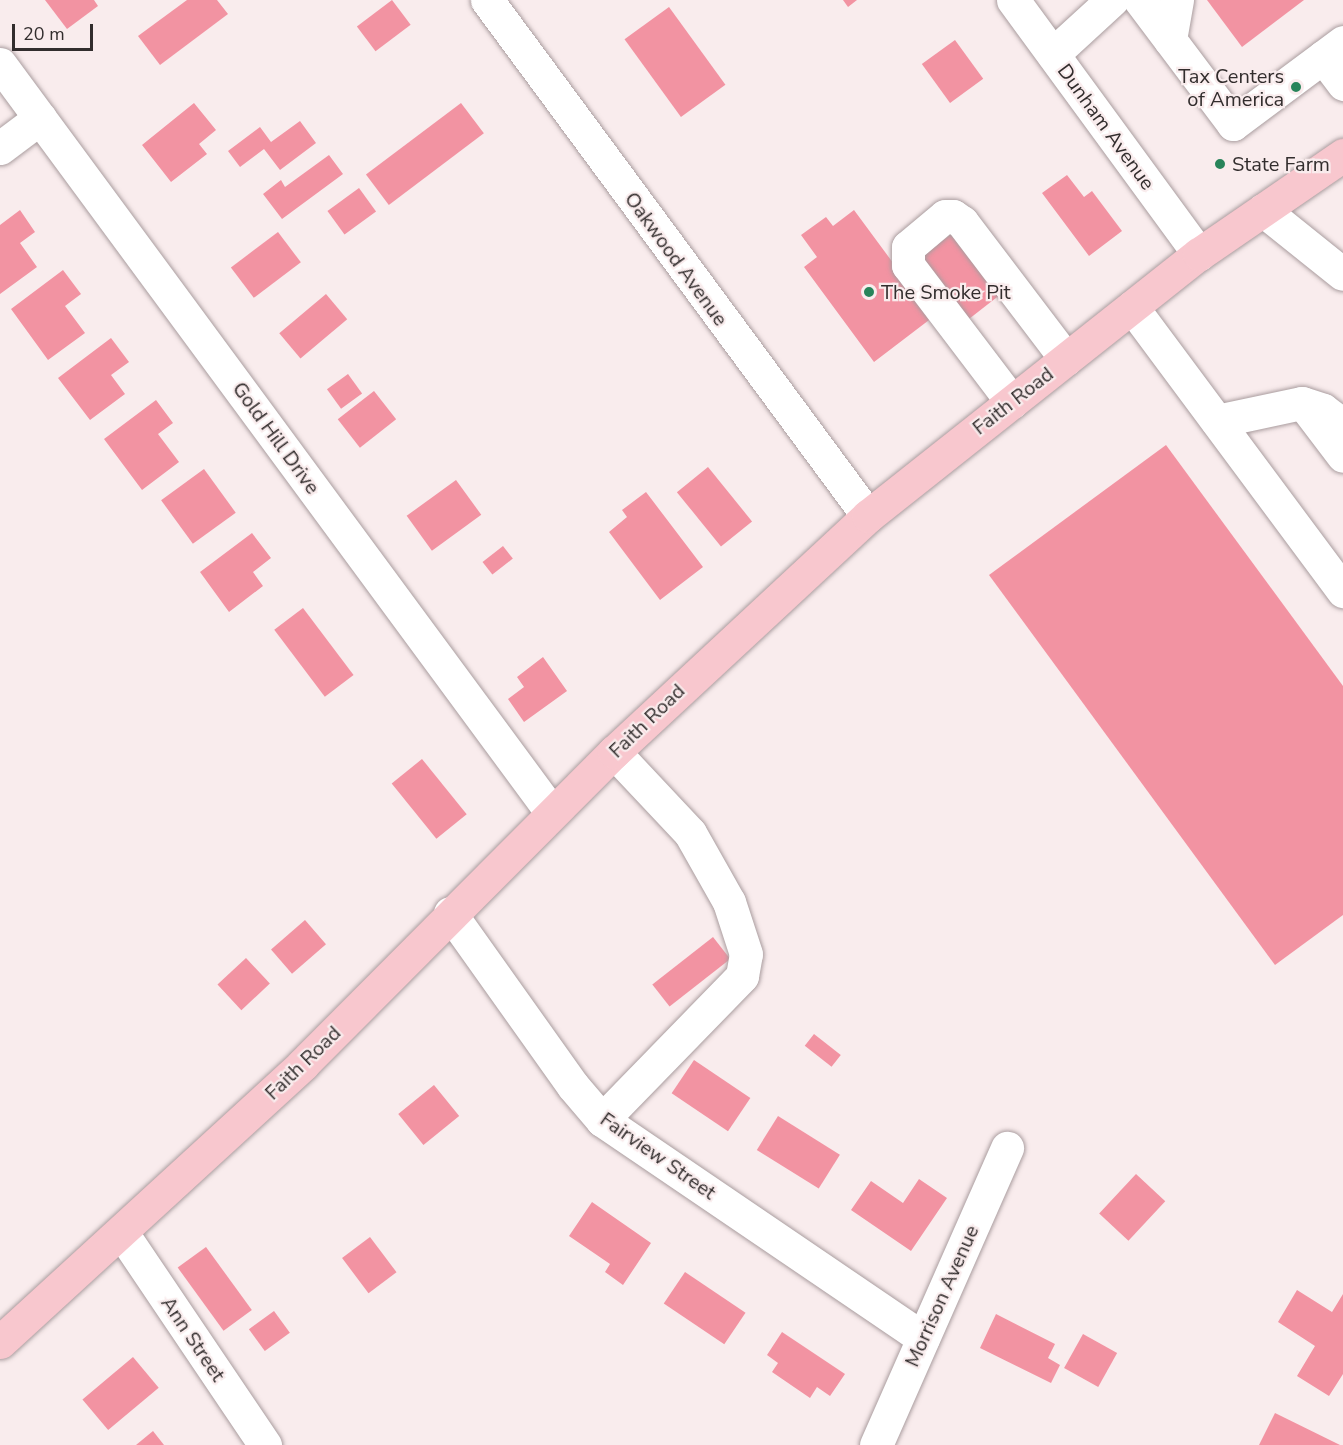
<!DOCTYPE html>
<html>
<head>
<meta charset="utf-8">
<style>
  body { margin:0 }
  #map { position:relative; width:1343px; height:1445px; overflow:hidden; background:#f9eced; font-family:"Nunito Sans",sans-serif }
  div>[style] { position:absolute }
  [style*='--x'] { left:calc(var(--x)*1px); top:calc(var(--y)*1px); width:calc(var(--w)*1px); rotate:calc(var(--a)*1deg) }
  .building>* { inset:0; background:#f293a2; transform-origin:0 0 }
  .roads { filter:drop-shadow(0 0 2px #aa9d9f) drop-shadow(0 0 2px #aa9d9f) }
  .minor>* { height:33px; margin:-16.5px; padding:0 16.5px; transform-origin:16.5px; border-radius:16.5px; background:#fff }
  .major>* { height:33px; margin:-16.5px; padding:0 16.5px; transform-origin:16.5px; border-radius:16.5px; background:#f8c7ce }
  .dots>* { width:16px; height:16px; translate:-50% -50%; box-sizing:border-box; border:3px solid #f9eced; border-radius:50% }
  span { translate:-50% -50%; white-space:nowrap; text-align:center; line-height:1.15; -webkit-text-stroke:4.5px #f9eced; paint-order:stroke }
  .poi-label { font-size:20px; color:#322d2d }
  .right { translate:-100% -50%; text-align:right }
  .left { translate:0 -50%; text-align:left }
  .street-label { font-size:20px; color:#322d2d }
  .scale { position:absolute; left:12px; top:24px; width:81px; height:27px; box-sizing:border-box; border:3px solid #322d2d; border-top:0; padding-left:8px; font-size:18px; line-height:21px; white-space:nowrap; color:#322d2d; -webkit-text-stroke:4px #f9eced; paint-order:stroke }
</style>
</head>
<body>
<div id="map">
  <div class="building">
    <div style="clip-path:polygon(45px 0,94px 0,98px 6px,67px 29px)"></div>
    <div style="clip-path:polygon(187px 0,217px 0,228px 14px,160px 65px,138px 36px)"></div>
    <div style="left:392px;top:0;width:31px;height:44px;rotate:53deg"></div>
    <div style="clip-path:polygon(843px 0,857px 0,848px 7px)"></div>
    <div style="clip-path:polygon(1207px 0,1304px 0,1242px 47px)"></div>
    <div style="left:669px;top:7px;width:96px;height:55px;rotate:54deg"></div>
    <div style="left:955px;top:40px;width:48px;height:41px;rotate:54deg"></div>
    <div style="clip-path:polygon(194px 103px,216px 130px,199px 144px,207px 154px,171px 182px,142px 145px)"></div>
    <div style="left:461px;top:103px;width:38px;height:119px;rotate:53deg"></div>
    <div style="clip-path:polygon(300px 121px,316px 143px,280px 170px,264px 149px,240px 167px,228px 151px,260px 127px,271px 142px)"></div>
    <div style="clip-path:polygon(329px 155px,343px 174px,282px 219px,263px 194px,281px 180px,285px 187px)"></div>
    <div style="clip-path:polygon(1067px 175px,1084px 197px,1092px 191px,1122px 231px,1089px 256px,1042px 193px)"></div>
    <div style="left:359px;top:188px;width:29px;height:39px;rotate:54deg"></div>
    <div style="clip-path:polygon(20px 210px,35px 232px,20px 243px,37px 267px,0 294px,0 225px)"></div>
    <div style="clip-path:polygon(854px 210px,933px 317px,874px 362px,804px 267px,817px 257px,801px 235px,826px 217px,833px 226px)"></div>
    <div style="left:960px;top:227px;width:78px;height:52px;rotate:52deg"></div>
    <div style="left:278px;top:232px;width:38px;height:59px;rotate:53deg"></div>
    <div style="clip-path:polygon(63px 270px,81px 294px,65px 306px,85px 333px,48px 360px,11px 309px)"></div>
    <div style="left:326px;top:294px;width:33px;height:61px;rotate:50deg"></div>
    <div style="clip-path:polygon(111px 338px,129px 362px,111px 375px,125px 394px,90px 420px,58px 378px)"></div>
    <div style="left:348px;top:374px;width:24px;height:26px;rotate:54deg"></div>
    <div style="left:374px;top:391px;width:36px;height:46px;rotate:52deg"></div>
    <div style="clip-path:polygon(156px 400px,173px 423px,158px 434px,179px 462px,142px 490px,104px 439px)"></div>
    <div style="clip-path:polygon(1166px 445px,1343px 686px,1343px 915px,1275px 965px,989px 575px)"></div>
    <div style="left:708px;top:467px;width:70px;height:40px;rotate:51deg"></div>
    <div style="left:204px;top:469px;width:54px;height:53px;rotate:54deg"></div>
    <div style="left:456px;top:480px;width:43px;height:61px;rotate:54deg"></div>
    <div style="clip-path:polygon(646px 492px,703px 567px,660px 600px,609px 532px,627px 517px,622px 510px)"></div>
    <div style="clip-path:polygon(252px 533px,271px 558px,253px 572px,263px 586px,229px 612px,200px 572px)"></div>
    <div style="left:503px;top:546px;width:16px;height:26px;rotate:52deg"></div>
    <div style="left:303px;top:608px;width:84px;height:36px;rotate:53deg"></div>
    <div style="clip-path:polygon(543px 657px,567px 691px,524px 722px,508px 699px,524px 687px,517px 677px)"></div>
    <div style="left:422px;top:759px;width:71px;height:39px;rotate:51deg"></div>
    <div style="left:305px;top:920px;width:32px;height:45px;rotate:49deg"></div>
    <div style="left:713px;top:937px;width:28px;height:77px;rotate:52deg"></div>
    <div style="left:246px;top:958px;width:35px;height:39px;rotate:47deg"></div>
    <div style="left:814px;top:1034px;width:34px;height:15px;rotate:38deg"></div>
    <div style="left:694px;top:1060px;width:68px;height:40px;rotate:34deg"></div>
    <div style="left:434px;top:1085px;width:40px;height:46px;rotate:51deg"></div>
    <div style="left:778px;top:1116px;width:73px;height:40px;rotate:32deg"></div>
    <div style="left:1136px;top:1174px;width:40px;height:54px;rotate:43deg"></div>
    <div style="clip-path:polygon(919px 1179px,947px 1198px,911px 1251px,851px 1210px,871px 1181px,903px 1203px)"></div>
    <div style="clip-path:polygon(592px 1202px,651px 1243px,623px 1285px,605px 1272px,610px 1264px,569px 1236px)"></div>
    <div style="left:370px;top:1237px;width:44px;height:35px;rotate:53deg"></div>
    <div style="left:206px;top:1247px;width:78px;height:35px;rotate:54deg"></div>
    <div style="left:685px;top:1272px;width:73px;height:38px;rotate:34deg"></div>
    <div style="clip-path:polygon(1297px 1290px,1332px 1312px,1343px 1294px,1343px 1374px,1329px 1396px,1297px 1376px,1315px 1346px,1278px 1322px)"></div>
    <div style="left:274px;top:1311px;width:27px;height:31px;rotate:54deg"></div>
    <div style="clip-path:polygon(996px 1314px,1055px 1344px,1048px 1358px,1060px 1365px,1051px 1383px,980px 1348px)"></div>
    <div style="clip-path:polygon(782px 1332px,845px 1374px,830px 1396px,817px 1387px,810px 1398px,772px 1372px,778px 1363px,767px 1355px)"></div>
    <div style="left:1083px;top:1334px;width:39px;height:39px;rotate:29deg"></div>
    <div style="left:133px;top:1357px;width:40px;height:66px;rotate:50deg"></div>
    <div style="clip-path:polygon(1275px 1413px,1340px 1445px,1259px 1445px)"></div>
    <div style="clip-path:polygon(153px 1431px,164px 1445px,136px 1445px)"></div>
  </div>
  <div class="roads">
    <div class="minor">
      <div style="--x:487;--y:0;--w:641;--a:53.56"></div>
      <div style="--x:1013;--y:0;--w:315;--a:53.8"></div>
      <div style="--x:1140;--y:0;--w:155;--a:53.1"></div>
      <div style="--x:1233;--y:124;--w:137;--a:-36.7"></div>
      <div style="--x:1170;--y:40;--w:41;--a:-80.1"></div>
      <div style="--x:1053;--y:54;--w:80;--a:-42.5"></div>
      <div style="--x:1323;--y:57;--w:34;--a:53"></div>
      <div style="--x:0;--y:64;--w:930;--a:53.61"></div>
      <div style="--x:0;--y:148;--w:50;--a:-36.9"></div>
      <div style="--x:1263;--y:210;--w:102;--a:38.7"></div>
      <div style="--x:1132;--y:307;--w:354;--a:53.4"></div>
      <div style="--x:1012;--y:402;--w:172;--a:-127.2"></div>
      <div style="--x:908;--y:265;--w:18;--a:-90"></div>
      <div style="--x:908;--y:247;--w:48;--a:-40"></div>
      <div style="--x:945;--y:216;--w:8;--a:0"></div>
      <div style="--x:953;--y:216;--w:11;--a:34"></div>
      <div style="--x:962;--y:222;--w:172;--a:52.8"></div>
      <div style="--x:1309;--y:411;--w:56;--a:52.9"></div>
      <div style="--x:1217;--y:421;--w:87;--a:-12"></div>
      <div style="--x:1302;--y:403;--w:22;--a:18"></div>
      <div style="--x:1323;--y:410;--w:25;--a:37"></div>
      <div style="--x:450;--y:913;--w:212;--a:54.6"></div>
      <div style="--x:573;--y:1086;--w:45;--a:49.5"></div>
      <div style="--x:602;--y:1120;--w:388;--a:34.2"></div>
      <div style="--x:602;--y:1120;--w:201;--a:-45.8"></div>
      <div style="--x:742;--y:976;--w:22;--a:-80"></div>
      <div style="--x:746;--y:954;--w:55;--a:-108.1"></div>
      <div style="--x:729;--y:902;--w:79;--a:-119.5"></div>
      <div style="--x:690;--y:833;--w:111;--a:-133.2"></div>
      <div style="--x:122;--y:1233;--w:256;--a:56"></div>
      <div style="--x:876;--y:1445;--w:325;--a:-66.2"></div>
    </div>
    <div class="major">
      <div style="--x:0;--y:1342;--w:411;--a:-42.5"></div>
      <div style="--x:303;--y:1064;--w:441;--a:-45.1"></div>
      <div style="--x:614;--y:752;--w:347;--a:-42.9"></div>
      <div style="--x:868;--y:516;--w:422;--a:-38.4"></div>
      <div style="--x:1199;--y:254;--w:175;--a:-34.5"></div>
    </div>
  </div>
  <div class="dots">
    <div style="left:1296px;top:87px;background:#28845a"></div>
    <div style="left:1220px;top:164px;background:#28845a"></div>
    <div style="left:869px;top:292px;background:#28845a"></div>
  </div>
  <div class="poi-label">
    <span class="right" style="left:1284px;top:88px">Tax Centers<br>of America</span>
    <span class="left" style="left:1232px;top:164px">State Farm</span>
    <span class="left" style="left:881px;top:292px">The Smoke Pit</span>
  </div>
  <div class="street-label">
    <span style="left:1106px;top:127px;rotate:54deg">Dunham Avenue</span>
    <span style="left:676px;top:259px;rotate:54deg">Oakwood Avenue</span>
    <span style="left:1013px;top:401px;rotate:-38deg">Faith Road</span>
    <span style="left:276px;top:438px;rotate:54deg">Gold Hill Drive</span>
    <span style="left:647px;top:721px;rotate:-44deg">Faith Road</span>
    <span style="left:303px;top:1063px;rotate:-44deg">Faith Road</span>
    <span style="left:658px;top:1156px;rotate:35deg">Fairview Street</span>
    <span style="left:942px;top:1296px;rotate:-66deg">Morrison Avenue</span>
    <span style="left:193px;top:1339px;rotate:56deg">Ann Street</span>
  </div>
  <div class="scale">20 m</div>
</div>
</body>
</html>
